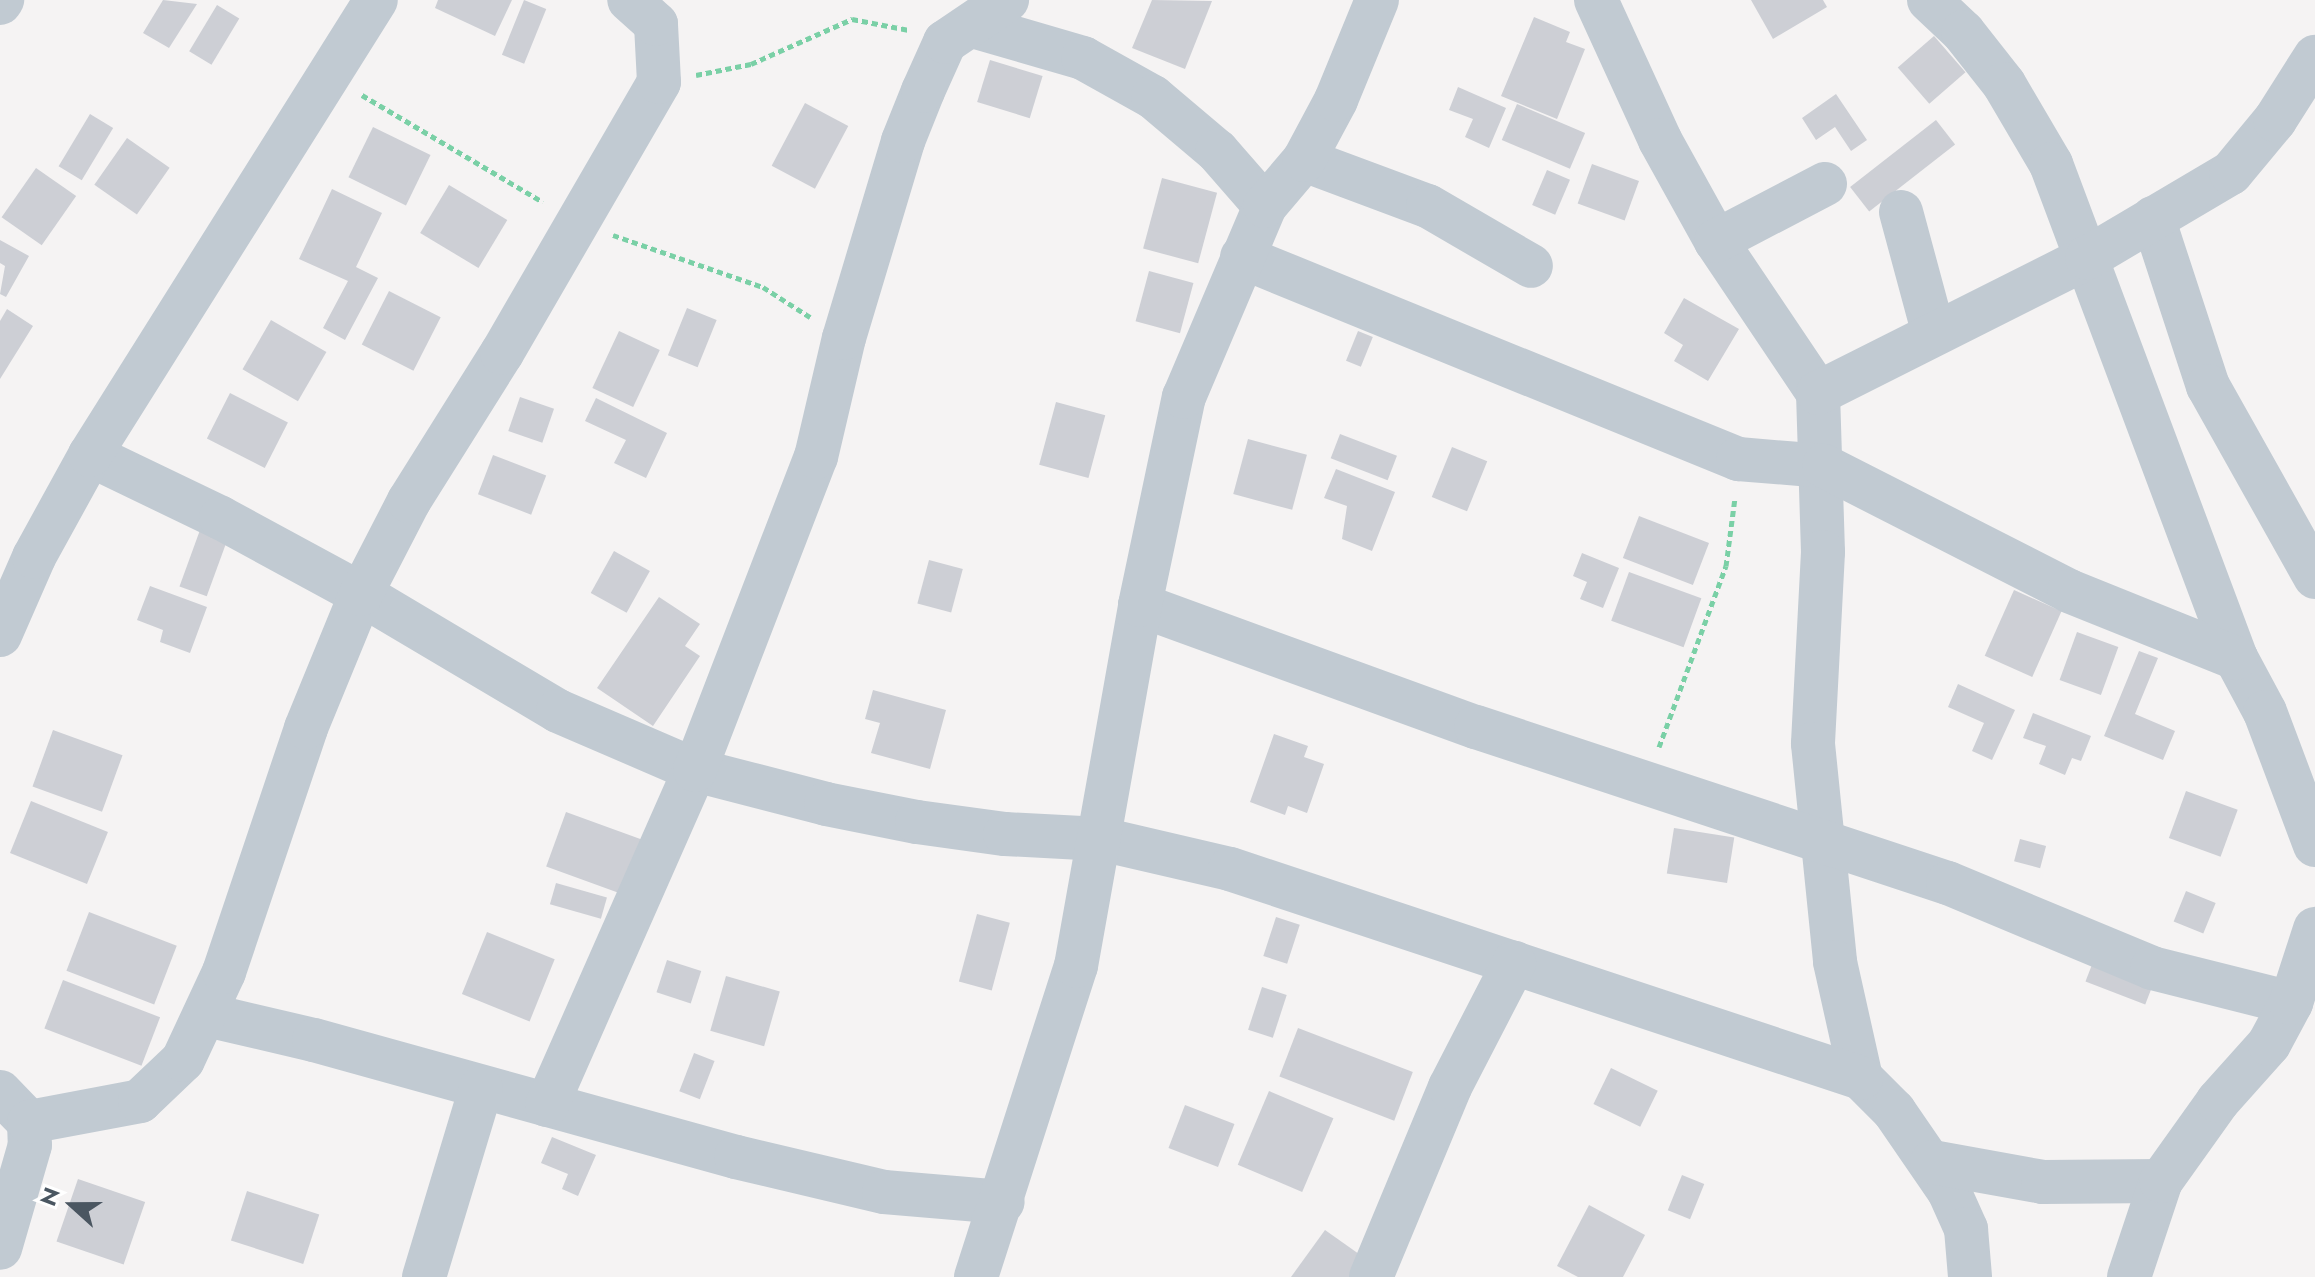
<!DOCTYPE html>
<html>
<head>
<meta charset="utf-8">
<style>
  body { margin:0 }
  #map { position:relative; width:2315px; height:1277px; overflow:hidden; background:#f5f3f3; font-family:Jost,sans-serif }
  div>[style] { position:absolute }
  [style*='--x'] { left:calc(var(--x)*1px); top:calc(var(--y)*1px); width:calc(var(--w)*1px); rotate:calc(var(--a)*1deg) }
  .building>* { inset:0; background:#cdcfd5; transform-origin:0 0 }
  .path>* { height:5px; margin-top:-2.5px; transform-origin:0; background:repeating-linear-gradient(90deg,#7ad0a6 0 6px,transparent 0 10px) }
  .minor>* { height:44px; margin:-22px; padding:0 22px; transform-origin:22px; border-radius:22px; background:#c1cad2 }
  span { translate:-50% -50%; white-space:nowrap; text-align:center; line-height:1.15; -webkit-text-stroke:6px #fff; paint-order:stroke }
  .north { position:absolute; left:32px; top:1165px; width:80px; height:80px; -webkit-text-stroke:6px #fff; paint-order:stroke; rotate:291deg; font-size:22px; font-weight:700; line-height:32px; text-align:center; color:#4a5661 }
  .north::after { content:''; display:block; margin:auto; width:28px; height:36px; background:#4a5661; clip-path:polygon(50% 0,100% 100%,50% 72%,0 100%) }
</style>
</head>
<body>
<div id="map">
  <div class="building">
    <div style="clip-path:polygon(163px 0,197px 4px,169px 48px,143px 33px)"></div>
    <div style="clip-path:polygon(438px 0,512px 0,495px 36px,435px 8px)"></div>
    <div style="left:524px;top:0;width:24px;height:59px;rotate:22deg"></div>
    <div style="clip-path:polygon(1152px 0,1212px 1px,1185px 69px,1132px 48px)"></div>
    <div style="clip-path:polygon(1751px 0,1823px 0,1827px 7px,1773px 39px)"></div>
    <div style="left:217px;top:5px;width:26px;height:54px;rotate:31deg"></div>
    <div style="clip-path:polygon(1534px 17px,1570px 32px,1566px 42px,1585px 49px,1557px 119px,1501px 96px)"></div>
    <div style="left:1934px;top:36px;width:48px;height:48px;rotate:49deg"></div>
    <div style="left:990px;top:60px;width:55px;height:44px;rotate:17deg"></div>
    <div style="clip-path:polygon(1458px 87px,1506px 108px,1489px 148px,1465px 137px,1473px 119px,1449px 110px)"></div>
    <div style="clip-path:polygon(1836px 94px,1867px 140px,1851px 151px,1835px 127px,1816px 140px,1802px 118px)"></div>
    <div style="left:805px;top:103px;width:49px;height:71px;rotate:28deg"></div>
    <div style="left:1517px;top:104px;width:74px;height:39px;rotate:23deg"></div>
    <div style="left:90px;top:114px;width:27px;height:61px;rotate:31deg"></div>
    <div style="left:1936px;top:120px;width:31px;height:109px;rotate:52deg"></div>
    <div style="left:373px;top:127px;width:64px;height:56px;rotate:26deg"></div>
    <div style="left:127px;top:138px;width:52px;height:57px;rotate:35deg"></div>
    <div style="left:1592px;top:164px;width:50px;height:42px;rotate:20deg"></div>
    <div style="left:36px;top:168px;width:49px;height:60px;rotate:35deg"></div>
    <div style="left:1547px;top:170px;width:25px;height:38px;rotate:23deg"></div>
    <div style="left:1162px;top:178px;width:57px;height:73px;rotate:15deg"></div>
    <div style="left:449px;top:185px;width:68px;height:56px;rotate:31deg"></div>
    <div style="clip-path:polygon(332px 189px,382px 213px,356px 267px,378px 278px,345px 340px,323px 328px,348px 281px,299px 259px)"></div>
    <div style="clip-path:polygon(0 240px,29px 256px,6px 297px,0 294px,5px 266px,0 263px)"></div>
    <div style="left:1149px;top:271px;width:46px;height:52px;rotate:15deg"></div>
    <div style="left:389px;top:291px;width:58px;height:60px;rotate:27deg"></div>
    <div style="clip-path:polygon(1684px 298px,1739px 329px,1708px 381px,1674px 361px,1683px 345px,1664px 333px)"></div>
    <div style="left:687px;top:308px;width:32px;height:51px;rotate:22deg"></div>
    <div style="clip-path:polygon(7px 309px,33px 326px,0 379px,0 321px)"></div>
    <div style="left:271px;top:320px;width:64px;height:57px;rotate:30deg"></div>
    <div style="left:619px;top:331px;width:45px;height:63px;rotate:25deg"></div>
    <div style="left:1358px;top:331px;width:16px;height:32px;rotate:22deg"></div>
    <div style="left:230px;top:393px;width:65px;height:51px;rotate:27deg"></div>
    <div style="left:520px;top:397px;width:36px;height:36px;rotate:19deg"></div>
    <div style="clip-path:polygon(596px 398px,667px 433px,646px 478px,614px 463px,626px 440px,585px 421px)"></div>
    <div style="left:1056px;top:402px;width:51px;height:65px;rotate:15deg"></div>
    <div style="left:1340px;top:434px;width:61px;height:26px;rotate:21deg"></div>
    <div style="left:1248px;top:439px;width:61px;height:57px;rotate:15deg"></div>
    <div style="left:1452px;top:447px;width:38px;height:54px;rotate:22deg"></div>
    <div style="left:493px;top:455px;width:57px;height:42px;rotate:21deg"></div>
    <div style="clip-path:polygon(1336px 469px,1395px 492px,1372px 551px,1342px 539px,1347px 506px,1324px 498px)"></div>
    <div style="left:1639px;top:516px;width:75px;height:45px;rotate:21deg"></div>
    <div style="left:200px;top:530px;width:29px;height:60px;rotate:20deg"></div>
    <div style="left:614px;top:551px;width:41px;height:48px;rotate:29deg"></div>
    <div style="clip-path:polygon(1582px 553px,1619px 568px,1603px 608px,1580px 599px,1587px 582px,1573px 576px)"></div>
    <div style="left:929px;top:560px;width:35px;height:45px;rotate:15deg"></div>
    <div style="left:1629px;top:572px;width:77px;height:52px;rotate:20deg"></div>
    <div style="clip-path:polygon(150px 586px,207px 607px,190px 653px,160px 642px,163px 630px,137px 620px)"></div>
    <div style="left:2014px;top:590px;width:52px;height:72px;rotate:24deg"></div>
    <div style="clip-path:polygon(659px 597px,700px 624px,685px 646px,700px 656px,653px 726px,597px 688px)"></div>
    <div style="left:2077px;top:632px;width:44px;height:51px;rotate:20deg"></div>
    <div style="clip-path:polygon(2139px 651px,2158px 658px,2135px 714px,2175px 731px,2163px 760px,2104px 736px)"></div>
    <div style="clip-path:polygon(1958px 684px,2015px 710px,1992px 760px,1972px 751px,1984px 723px,1948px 707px)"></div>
    <div style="clip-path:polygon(873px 690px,946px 710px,930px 769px,871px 753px,880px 723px,865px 719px)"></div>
    <div style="clip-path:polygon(2033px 713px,2091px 736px,2081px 761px,2072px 758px,2065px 775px,2039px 764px,2046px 746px,2023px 738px)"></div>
    <div style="left:53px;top:730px;width:74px;height:60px;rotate:20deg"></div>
    <div style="clip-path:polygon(1274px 734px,1308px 746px,1304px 757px,1324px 764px,1307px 813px,1288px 806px,1285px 815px,1250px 802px)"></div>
    <div style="left:2186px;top:791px;width:55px;height:50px;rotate:20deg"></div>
    <div style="left:31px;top:801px;width:83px;height:56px;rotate:22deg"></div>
    <div style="left:566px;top:812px;width:82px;height:58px;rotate:20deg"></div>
    <div style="left:1674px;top:828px;width:61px;height:46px;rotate:9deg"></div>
    <div style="left:2020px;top:839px;width:27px;height:23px;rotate:15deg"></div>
    <div style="left:556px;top:883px;width:53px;height:22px;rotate:16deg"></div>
    <div style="left:2186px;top:891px;width:32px;height:33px;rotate:22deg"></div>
    <div style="left:89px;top:912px;width:94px;height:63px;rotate:21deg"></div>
    <div style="left:977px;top:914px;width:34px;height:70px;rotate:15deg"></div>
    <div style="left:1276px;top:917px;width:25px;height:41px;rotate:18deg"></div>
    <div style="left:487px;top:932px;width:73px;height:67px;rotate:22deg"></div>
    <div style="left:667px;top:960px;width:36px;height:34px;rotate:18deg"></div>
    <div style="left:2093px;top:962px;width:64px;height:21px;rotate:21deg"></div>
    <div style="left:726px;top:976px;width:56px;height:57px;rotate:16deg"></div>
    <div style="left:63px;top:980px;width:104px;height:52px;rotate:21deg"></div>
    <div style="left:1262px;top:987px;width:26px;height:45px;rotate:18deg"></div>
    <div style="left:1298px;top:1028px;width:123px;height:52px;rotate:21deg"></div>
    <div style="left:694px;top:1053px;width:22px;height:41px;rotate:21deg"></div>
    <div style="left:1611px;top:1068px;width:52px;height:40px;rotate:26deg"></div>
    <div style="left:1269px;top:1091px;width:70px;height:80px;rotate:23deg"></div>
    <div style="left:1185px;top:1105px;width:53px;height:46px;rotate:21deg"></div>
    <div style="clip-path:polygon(552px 1137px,596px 1155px,578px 1196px,562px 1189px,568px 1174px,541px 1163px)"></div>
    <div style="left:1682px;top:1175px;width:24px;height:38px;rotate:22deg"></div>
    <div style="left:78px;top:1179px;width:71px;height:66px;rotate:19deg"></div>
    <div style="left:247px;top:1191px;width:76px;height:52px;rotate:18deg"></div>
    <div style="clip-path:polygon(1589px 1205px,1645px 1235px,1623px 1277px,1578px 1277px,1557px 1266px)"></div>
    <div style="clip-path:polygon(1325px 1230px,1366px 1259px,1354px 1277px,1291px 1277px)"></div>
  </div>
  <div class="path">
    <div style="--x:696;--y:75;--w:56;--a:-11.3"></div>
    <div style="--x:751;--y:64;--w:111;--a:-24"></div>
    <div style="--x:852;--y:19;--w:58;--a:10.9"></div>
    <div style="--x:362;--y:95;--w:210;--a:30.6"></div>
    <div style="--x:613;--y:235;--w:159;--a:19.1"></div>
    <div style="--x:763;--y:287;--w:56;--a:32.6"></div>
    <div style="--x:1659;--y:747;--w:193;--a:-69.7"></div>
    <div style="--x:1726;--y:566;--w:69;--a:-82.5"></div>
  </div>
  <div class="minor">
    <div style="--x:1596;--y:0;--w:154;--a:65.4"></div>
    <div style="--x:1660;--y:140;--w:115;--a:61"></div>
    <div style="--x:1716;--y:241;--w:183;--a:56.1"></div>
    <div style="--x:1818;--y:393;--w:159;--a:88.2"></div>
    <div style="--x:1823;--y:552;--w:192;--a:93"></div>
    <div style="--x:1813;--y:744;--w:219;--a:84.2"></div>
    <div style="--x:1835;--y:962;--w:119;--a:77.4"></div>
    <div style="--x:1861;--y:1078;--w:47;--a:45"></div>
    <div style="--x:1894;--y:1111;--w:97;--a:55.5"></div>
    <div style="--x:1949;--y:1191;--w:42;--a:65.9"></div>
    <div style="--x:1966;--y:1229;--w:48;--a:85.2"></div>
    <div style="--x:1929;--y:0;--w:47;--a:43.3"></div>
    <div style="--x:1963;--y:32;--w:66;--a:51.7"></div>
    <div style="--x:2004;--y:84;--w:93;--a:59.6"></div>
    <div style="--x:2051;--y:164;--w:528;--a:69.47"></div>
    <div style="--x:2236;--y:658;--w:61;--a:61.8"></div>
    <div style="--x:2265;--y:712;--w:142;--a:69.4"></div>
    <div style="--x:0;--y:3;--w:4;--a:-56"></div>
    <div style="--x:973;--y:26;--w:115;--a:16.2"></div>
    <div style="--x:1083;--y:58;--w:80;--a:29.1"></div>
    <div style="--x:1153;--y:97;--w:84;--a:40.2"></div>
    <div style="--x:1217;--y:151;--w:73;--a:48.9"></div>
    <div style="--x:1304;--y:160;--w:132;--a:20.4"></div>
    <div style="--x:1428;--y:206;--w:119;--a:30.2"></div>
    <div style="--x:1901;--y:212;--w:126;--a:74.9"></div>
    <div style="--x:2153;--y:218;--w:177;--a:71.9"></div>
    <div style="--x:2208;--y:386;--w:219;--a:60.7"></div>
    <div style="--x:1716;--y:241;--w:123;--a:-27.6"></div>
    <div style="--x:1242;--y:257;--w:536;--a:22.16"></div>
    <div style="--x:1738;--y:459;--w:86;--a:4.7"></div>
    <div style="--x:1824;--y:466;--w:275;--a:27"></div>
    <div style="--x:2069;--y:591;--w:180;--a:21.9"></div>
    <div style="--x:1818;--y:393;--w:301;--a:-26.7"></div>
    <div style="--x:2087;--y:258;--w:167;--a:-30.6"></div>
    <div style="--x:2231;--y:173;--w:69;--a:-50.3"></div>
    <div style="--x:2275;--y:120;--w:75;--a:-57.6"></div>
    <div style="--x:90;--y:455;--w:145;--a:25.7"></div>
    <div style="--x:221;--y:518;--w:159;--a:28.5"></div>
    <div style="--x:361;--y:594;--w:229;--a:30.7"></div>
    <div style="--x:558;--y:711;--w:149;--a:23.3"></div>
    <div style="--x:695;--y:770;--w:135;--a:14.5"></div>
    <div style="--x:826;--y:804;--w:93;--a:11.2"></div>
    <div style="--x:917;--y:822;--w:89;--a:7.8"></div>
    <div style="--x:1005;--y:834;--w:96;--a:3"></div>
    <div style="--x:1101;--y:839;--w:132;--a:13.1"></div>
    <div style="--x:1230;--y:869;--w:665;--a:18.33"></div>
    <div style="--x:1140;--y:605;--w:357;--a:20"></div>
    <div style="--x:1476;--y:727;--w:497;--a:18.3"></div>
    <div style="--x:1948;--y:883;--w:221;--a:22.6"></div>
    <div style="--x:2152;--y:968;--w:143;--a:14.1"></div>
    <div style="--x:0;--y:635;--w:85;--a:-66.4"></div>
    <div style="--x:34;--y:557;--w:116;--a:-61.2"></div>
    <div style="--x:90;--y:455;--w:537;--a:-57.85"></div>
    <div style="--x:207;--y:1015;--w:110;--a:13.2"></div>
    <div style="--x:314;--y:1040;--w:438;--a:15.5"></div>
    <div style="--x:736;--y:1157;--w:152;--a:13.3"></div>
    <div style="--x:884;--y:1192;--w:119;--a:4.8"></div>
    <div style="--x:0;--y:1092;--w:42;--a:46"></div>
    <div style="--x:29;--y:1122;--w:23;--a:88"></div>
    <div style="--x:30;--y:1145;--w:107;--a:106.2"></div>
    <div style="--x:547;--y:1105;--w:366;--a:-66.2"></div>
    <div style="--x:695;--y:770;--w:336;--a:-68.9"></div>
    <div style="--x:816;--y:457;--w:122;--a:-76.8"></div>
    <div style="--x:844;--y:338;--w:206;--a:-73.3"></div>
    <div style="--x:903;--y:141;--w:54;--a:-68.2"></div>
    <div style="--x:923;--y:91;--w:54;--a:-65.8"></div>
    <div style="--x:945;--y:42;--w:75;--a:-34.1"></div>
    <div style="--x:29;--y:1122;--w:113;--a:-10.7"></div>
    <div style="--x:140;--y:1101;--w:59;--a:-43.6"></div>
    <div style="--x:183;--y:1060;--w:97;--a:-65"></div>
    <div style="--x:224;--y:972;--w:257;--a:-71.4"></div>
    <div style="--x:306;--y:728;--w:145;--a:-67.7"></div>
    <div style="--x:361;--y:594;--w:105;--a:-62.7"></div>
    <div style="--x:409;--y:501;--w:175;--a:-57.9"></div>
    <div style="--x:502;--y:353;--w:313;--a:-59.9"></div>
    <div style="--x:659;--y:82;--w:58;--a:-93"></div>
    <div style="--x:656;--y:24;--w:36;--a:-138"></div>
    <div style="--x:1932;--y:1162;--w:113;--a:10.2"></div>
    <div style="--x:2043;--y:1182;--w:118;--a:-0.5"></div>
    <div style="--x:424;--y:1277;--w:197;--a:-73.2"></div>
    <div style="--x:976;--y:1277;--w:327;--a:-72.2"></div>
    <div style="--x:1076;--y:966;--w:367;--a:-79.9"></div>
    <div style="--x:1140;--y:605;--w:213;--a:-78.1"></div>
    <div style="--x:1184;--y:397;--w:207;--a:-67"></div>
    <div style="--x:1265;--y:206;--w:60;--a:-49.7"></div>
    <div style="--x:1304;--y:160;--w:68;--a:-61.9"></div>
    <div style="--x:1336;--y:100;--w:108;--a:-67.7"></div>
    <div style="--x:1371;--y:1277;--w:206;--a:-67.4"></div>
    <div style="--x:1450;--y:1087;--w:140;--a:-62.7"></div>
    <div style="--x:2129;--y:1277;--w:101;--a:-71.6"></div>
    <div style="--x:2161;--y:1181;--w:98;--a:-54.5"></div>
    <div style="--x:2218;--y:1101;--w:76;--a:-48.2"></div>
    <div style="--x:2269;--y:1044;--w:47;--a:-61.8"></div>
    <div style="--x:2291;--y:1003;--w:78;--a:-72"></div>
  </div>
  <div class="north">N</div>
</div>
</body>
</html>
